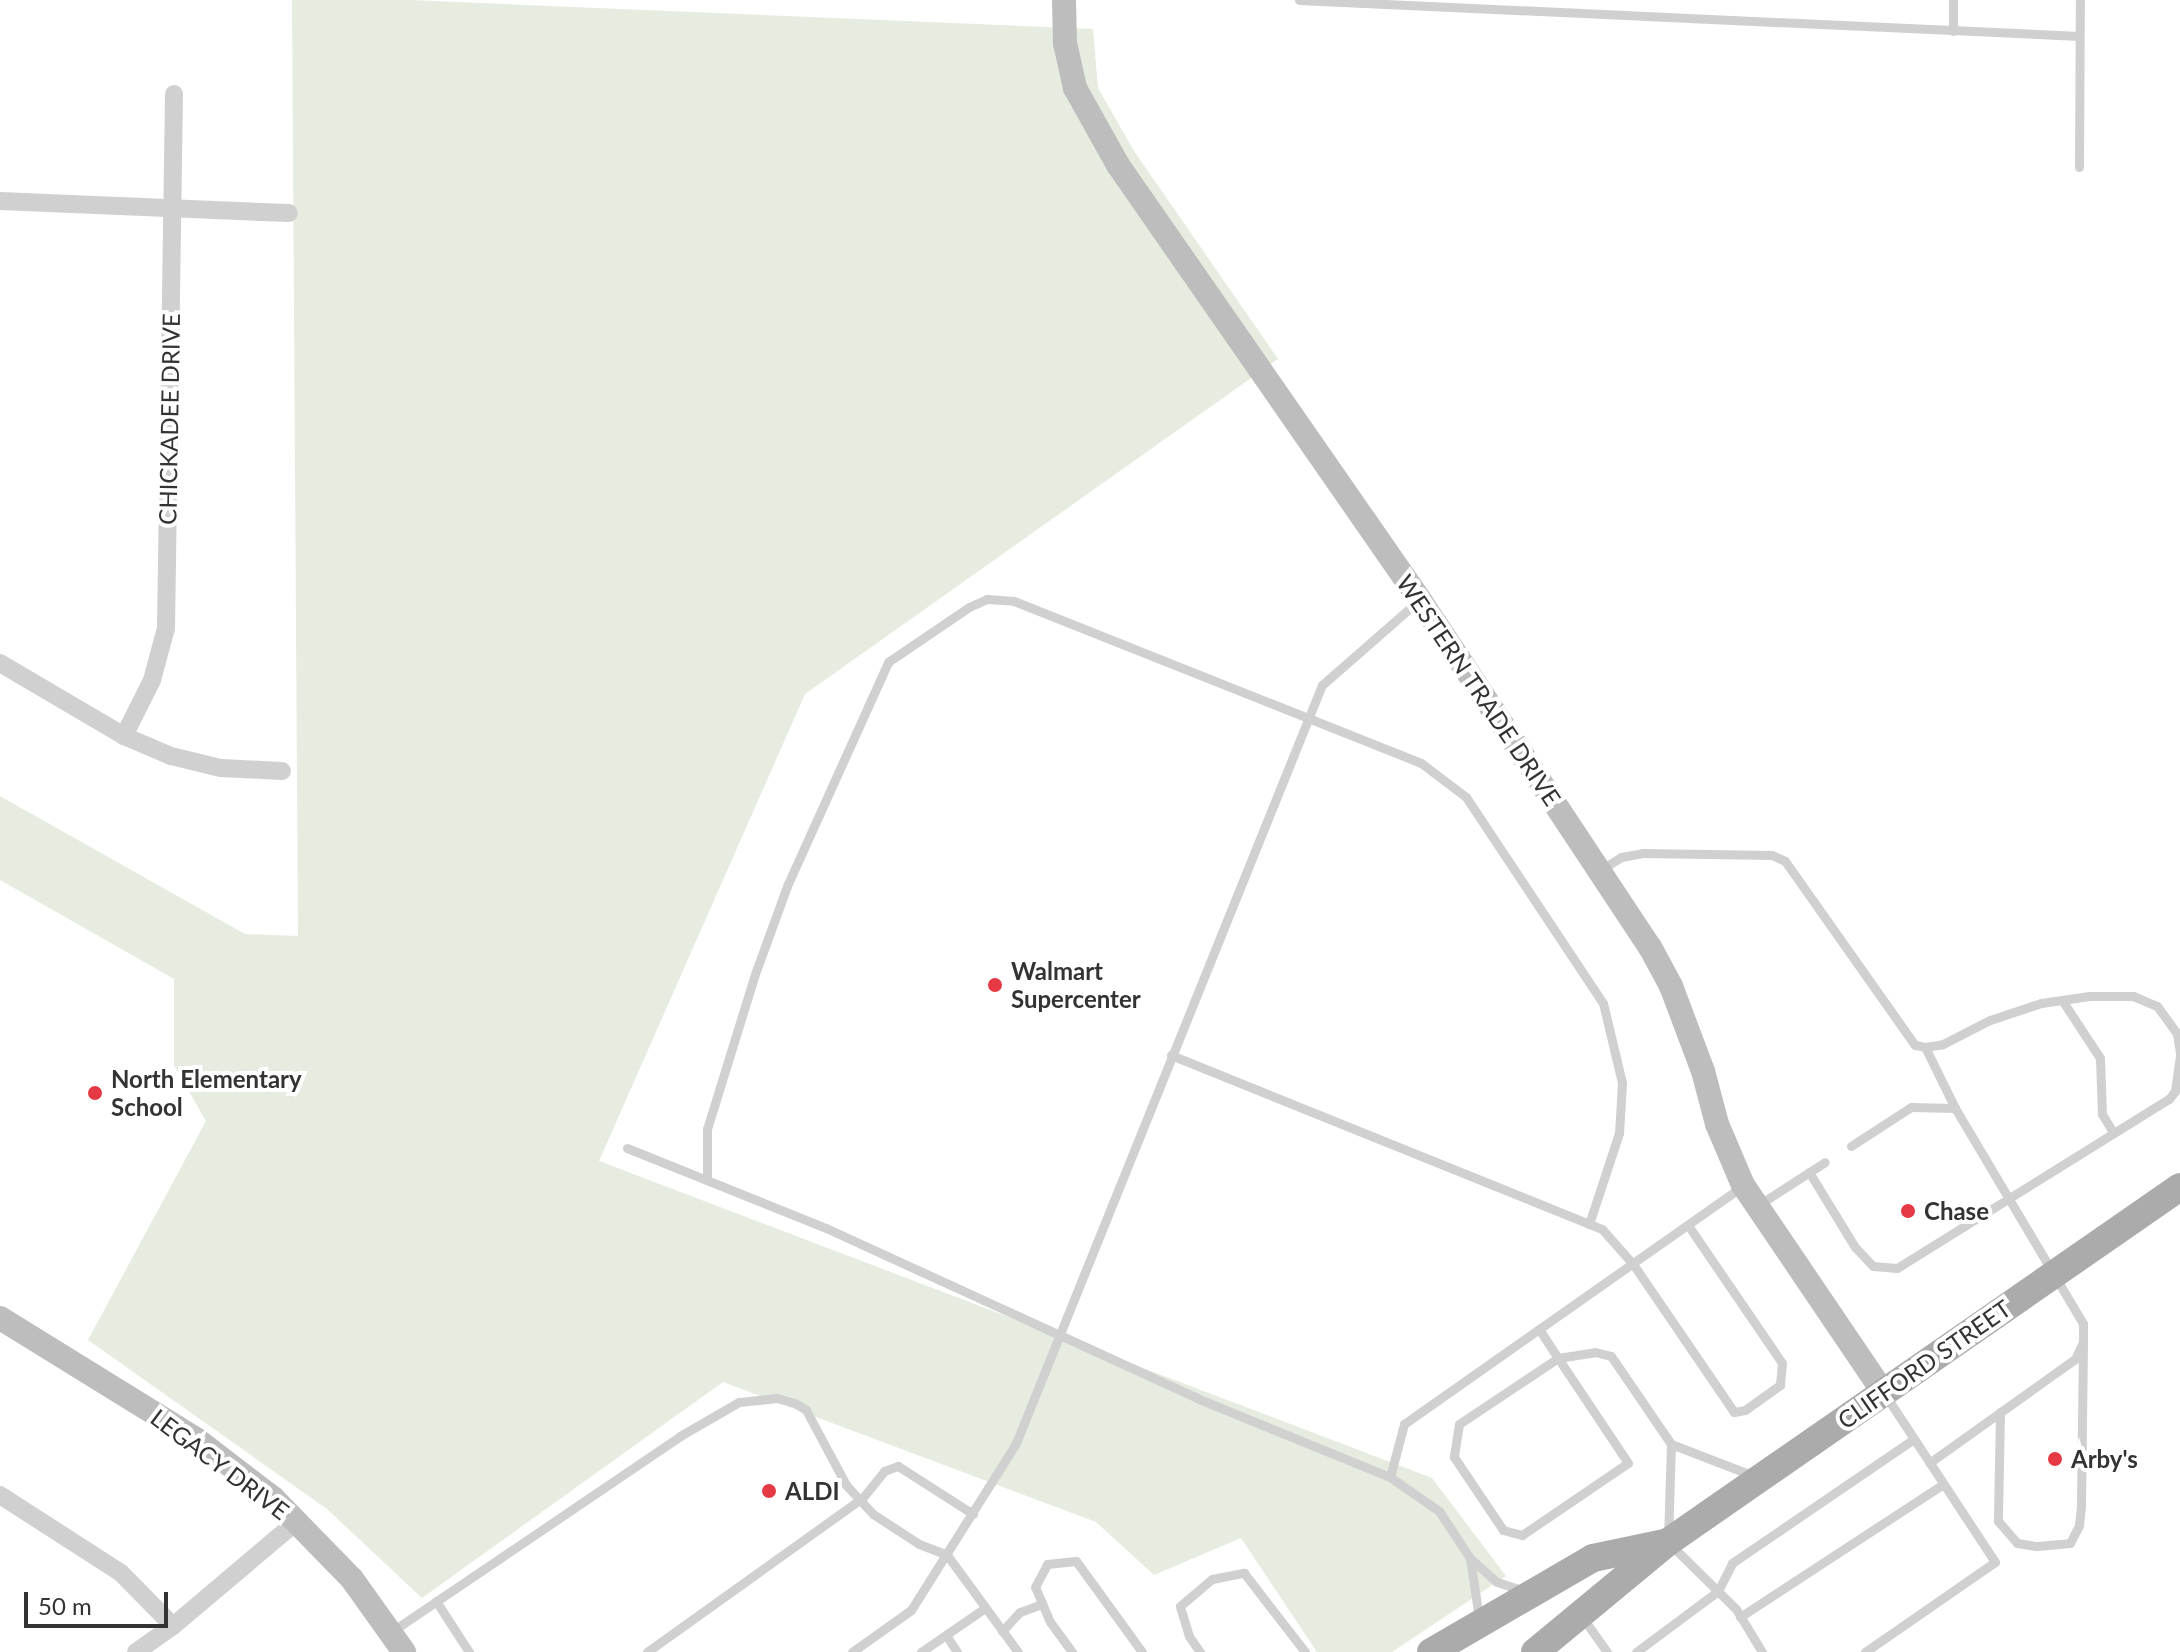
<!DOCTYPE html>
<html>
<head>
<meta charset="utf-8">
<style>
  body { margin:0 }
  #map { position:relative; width:2180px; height:1652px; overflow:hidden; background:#fff; font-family:Lato,sans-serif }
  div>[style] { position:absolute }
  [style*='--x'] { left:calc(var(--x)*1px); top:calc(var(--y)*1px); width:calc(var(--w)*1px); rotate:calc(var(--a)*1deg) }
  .green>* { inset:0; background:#e6ecdf }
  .lane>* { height:9px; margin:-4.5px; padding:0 4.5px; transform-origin:4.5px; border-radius:4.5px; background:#d0d0d0 }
  .street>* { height:18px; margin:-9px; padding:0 9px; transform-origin:9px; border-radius:9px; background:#d0d0d0 }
  .secondary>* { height:24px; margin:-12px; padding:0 12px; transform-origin:12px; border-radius:12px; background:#bdbdbd }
  .primary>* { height:28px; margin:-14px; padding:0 14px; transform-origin:14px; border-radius:14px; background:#ababab }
  .dots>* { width:22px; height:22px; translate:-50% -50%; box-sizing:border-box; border:4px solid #fff; border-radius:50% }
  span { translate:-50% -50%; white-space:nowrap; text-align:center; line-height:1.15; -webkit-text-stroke:8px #fff; paint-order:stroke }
  .street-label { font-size:24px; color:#333 }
  .poi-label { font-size:24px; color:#333; font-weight:700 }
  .left { translate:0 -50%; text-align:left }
  .scale { position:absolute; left:24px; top:1592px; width:144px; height:36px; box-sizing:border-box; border:4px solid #333; border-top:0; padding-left:10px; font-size:24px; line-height:28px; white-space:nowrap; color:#333; -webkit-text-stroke:6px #fff; paint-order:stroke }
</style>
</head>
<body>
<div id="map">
  <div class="green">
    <div style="clip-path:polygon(292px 0,410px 0,1093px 29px,1098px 88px,1134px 151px,1278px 359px,805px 694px,599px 1161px,1432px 1478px,1506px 1576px,1392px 1652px,1317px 1652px,1241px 1538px,1154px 1575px,1096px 1522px,723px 1382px,422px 1598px,327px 1509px,88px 1340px,206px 1121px,174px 1065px,174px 979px,0 880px,0 796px,245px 934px,298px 936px)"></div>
  </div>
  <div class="lane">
    <div style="--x:1299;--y:0;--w:781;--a:2.64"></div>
    <div style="--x:1953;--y:0;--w:31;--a:90"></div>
    <div style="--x:2079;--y:167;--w:167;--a:-89.7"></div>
    <div style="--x:1602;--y:869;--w:22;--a:-32"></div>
    <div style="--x:1621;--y:857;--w:22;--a:-10"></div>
    <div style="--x:1643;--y:853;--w:129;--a:0.9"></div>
    <div style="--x:1772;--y:855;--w:14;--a:25"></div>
    <div style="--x:1785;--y:861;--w:225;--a:54.8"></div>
    <div style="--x:1915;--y:1045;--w:10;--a:11"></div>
    <div style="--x:1925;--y:1047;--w:18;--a:-9"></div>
    <div style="--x:1943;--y:1044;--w:53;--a:-27.1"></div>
    <div style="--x:1990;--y:1020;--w:54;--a:-18.4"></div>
    <div style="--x:2041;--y:1003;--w:49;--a:-8.3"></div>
    <div style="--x:2089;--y:996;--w:44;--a:0"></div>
    <div style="--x:2133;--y:996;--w:26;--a:23"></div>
    <div style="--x:2157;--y:1006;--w:34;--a:54"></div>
    <div style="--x:2177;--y:1034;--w:20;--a:81"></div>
    <div style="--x:2062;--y:1000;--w:69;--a:56.8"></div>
    <div style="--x:2100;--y:1058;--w:56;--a:88"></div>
    <div style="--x:2102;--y:1114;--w:21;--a:59"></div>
    <div style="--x:1925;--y:1047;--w:68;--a:63.8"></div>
    <div style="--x:1171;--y:1055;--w:465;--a:22"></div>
    <div style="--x:1602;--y:1229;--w:47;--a:48.5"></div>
    <div style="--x:1633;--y:1264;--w:179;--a:55.7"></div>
    <div style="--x:1734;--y:1412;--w:11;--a:-10"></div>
    <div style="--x:1745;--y:1410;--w:43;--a:-35.5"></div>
    <div style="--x:1780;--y:1385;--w:22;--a:-85"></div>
    <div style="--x:1782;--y:1363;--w:167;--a:-124.3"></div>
    <div style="--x:1851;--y:1146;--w:72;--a:-33"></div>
    <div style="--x:1911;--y:1107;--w:44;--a:1.3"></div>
    <div style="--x:1955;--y:1108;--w:251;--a:59.3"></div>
    <div style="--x:2083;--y:1324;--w:18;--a:90"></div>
    <div style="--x:2083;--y:1342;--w:19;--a:115"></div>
    <div style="--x:2075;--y:1359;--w:179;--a:144.5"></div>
    <div style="--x:627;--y:1148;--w:214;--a:21.9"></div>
    <div style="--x:826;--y:1228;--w:410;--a:24.6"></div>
    <div style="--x:1199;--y:1399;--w:206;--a:22.2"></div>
    <div style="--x:1390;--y:1477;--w:60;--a:34.8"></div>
    <div style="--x:1439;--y:1511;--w:56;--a:56.6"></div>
    <div style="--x:1470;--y:1558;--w:36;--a:42"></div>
    <div style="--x:1497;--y:1582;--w:29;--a:18"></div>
    <div style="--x:1809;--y:1172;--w:88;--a:58.5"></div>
    <div style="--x:1855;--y:1247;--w:26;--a:47"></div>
    <div style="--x:1873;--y:1266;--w:24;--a:5"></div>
    <div style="--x:1897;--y:1268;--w:320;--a:-31.9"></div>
    <div style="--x:2169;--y:1099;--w:10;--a:-53"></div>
    <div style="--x:2175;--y:1091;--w:36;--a:-82"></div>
    <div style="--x:707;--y:1179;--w:50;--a:-90"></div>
    <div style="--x:707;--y:1129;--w:162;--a:-72.8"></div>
    <div style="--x:755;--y:974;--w:94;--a:-70"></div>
    <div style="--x:787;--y:886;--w:246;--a:-65.7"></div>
    <div style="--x:888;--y:662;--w:98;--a:-34.2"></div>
    <div style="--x:969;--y:607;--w:20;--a:-24"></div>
    <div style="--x:987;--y:599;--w:27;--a:4"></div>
    <div style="--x:1014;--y:601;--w:438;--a:21.7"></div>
    <div style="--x:1421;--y:763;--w:56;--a:37.1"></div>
    <div style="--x:1466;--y:797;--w:247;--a:56.4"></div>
    <div style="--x:1603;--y:1003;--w:82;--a:76.6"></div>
    <div style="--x:1622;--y:1083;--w:50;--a:93.4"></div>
    <div style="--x:1619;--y:1133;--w:96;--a:108.2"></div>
    <div style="--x:1760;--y:1204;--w:77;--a:-32.9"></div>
    <div style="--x:1539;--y:1329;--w:35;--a:57"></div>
    <div style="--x:1558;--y:1358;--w:119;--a:146.3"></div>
    <div style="--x:1459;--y:1424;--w:33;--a:99"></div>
    <div style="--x:1454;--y:1457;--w:88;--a:56.1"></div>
    <div style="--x:1503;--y:1530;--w:20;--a:15"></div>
    <div style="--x:1522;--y:1535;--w:128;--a:-34.2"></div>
    <div style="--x:1628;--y:1463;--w:126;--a:-123.7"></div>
    <div style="--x:1558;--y:1358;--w:37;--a:-9"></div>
    <div style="--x:1595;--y:1352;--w:16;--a:14"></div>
    <div style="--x:1611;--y:1356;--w:107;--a:55.7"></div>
    <div style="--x:1671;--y:1444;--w:98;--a:91.8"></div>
    <div style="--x:1668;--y:1542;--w:95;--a:44.6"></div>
    <div style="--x:1736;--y:1609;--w:50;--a:58.8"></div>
    <div style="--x:2000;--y:1412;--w:109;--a:91.1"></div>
    <div style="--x:1998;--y:1521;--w:29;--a:49"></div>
    <div style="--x:2017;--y:1543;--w:20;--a:9"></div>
    <div style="--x:2037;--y:1546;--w:33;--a:-5"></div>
    <div style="--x:2070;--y:1543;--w:20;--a:-63"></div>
    <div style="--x:2079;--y:1525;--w:19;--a:-84"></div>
    <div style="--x:2081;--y:1506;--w:163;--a:-89.3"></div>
    <div style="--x:1671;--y:1444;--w:89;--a:21.1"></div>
    <div style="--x:1390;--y:1477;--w:55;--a:-75.2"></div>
    <div style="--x:1404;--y:1424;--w:414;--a:-35.1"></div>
    <div style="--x:860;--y:1501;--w:38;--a:-51"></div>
    <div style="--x:884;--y:1471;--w:15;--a:-20"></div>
    <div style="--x:898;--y:1466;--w:89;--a:32.6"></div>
    <div style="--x:1470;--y:1558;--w:61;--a:81.5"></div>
    <div style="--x:436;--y:1601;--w:61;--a:57.1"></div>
    <div style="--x:1740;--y:1617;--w:243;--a:-33.2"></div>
    <div style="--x:1583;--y:1618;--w:42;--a:54.8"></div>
    <div style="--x:1002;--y:1631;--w:26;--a:-47"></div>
    <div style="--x:1020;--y:1612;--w:23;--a:-20"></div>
    <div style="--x:391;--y:1632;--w:349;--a:-34.1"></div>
    <div style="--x:680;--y:1436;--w:68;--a:-30"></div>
    <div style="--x:739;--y:1402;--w:38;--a:-6"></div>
    <div style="--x:777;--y:1398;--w:19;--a:16"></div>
    <div style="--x:795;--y:1403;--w:13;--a:32"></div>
    <div style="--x:806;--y:1410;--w:85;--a:61.9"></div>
    <div style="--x:846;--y:1485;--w:40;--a:47"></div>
    <div style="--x:873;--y:1514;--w:55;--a:33.1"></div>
    <div style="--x:919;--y:1544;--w:30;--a:21"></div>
    <div style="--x:947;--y:1555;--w:120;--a:53.8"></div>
    <div style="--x:946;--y:1635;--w:20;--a:57"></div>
    <div style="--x:647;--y:1652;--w:261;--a:-35.6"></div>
    <div style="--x:852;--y:1652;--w:72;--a:-35.4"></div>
    <div style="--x:911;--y:1610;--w:197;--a:-57.8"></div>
    <div style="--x:1016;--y:1443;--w:817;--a:-68.02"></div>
    <div style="--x:1322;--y:685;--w:129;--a:-41.2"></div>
    <div style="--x:921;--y:1652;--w:78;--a:-34.5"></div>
    <div style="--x:1072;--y:1652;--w:37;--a:-126"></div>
    <div style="--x:1050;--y:1622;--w:38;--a:-113"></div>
    <div style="--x:1035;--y:1587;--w:26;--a:-62"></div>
    <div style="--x:1047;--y:1564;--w:29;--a:-6"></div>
    <div style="--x:1076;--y:1561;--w:112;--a:54"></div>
    <div style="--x:1200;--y:1652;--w:19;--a:-125"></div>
    <div style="--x:1189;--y:1636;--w:31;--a:-107"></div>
    <div style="--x:1180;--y:1606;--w:42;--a:-40.2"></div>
    <div style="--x:1212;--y:1579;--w:33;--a:-11"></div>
    <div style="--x:1244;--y:1573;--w:100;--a:52.3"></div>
    <div style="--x:1636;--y:1652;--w:102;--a:-36.6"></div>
    <div style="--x:1718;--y:1591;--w:31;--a:-63"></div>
    <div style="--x:1732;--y:1563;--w:220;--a:-34.3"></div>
    <div style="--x:1865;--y:1652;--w:158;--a:-34.7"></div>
    <div style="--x:1995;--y:1562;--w:199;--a:-123.3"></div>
  </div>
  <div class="street">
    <div style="--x:0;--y:201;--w:289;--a:2.4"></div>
    <div style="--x:0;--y:663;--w:144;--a:30.5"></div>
    <div style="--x:124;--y:736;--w:51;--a:23.1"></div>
    <div style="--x:171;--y:756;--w:51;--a:13.5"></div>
    <div style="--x:221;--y:768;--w:61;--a:2.8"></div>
    <div style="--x:124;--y:736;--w:63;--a:-63.4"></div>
    <div style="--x:152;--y:680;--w:54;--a:-74.9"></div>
    <div style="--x:166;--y:628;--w:534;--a:-89.14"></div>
    <div style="--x:0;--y:1495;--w:144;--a:32.8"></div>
    <div style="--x:121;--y:1573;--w:74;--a:45.5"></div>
    <div style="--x:136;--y:1652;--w:45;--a:-35.1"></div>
    <div style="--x:173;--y:1626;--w:161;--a:-40.2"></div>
  </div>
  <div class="secondary">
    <div style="--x:1064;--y:0;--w:43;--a:88.7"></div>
    <div style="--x:1065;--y:43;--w:46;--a:77.5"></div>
    <div style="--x:1075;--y:88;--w:88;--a:60.8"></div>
    <div style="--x:1118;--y:165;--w:530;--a:55.23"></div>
    <div style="--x:1420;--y:600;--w:416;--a:56.5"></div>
    <div style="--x:1650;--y:947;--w:44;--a:61.7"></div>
    <div style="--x:1671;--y:986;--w:91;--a:69.4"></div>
    <div style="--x:1703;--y:1071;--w:55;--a:75.2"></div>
    <div style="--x:1717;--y:1124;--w:66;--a:66.9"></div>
    <div style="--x:1743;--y:1185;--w:250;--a:55.9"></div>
    <div style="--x:0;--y:1318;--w:230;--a:31.7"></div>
    <div style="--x:196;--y:1439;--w:97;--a:37.5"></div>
    <div style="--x:273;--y:1498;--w:113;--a:45.7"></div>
    <div style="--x:352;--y:1579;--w:90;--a:54.5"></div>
  </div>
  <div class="primary">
    <div style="--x:1431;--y:1652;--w:187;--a:-30.1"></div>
    <div style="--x:1593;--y:1558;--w:73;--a:-11.9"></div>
    <div style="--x:1535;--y:1652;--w:173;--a:-39.6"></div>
    <div style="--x:1668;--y:1542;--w:623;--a:-34.74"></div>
  </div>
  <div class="dots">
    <div style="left:995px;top:985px;background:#e63946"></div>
    <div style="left:95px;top:1093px;background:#e63946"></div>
    <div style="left:1908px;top:1211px;background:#e63946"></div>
    <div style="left:2055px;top:1459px;background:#e63946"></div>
    <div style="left:769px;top:1491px;background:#e63946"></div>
  </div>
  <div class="street-label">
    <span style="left:169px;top:419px;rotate:-89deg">CHICKADEE DRIVE</span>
    <span style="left:1479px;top:690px;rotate:56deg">WESTERN TRADE DRIVE</span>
    <span style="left:1924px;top:1364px;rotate:-35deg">CLIFFORD STREET</span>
    <span style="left:220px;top:1464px;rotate:37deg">LEGACY DRIVE</span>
  </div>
  <div class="poi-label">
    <span class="left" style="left:1011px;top:985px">Walmart<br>Supercenter</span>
    <span class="left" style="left:111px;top:1093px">North Elementary<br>School</span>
    <span class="left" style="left:1924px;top:1211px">Chase</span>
    <span class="left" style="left:2071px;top:1459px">Arby's</span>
    <span class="left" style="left:785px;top:1491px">ALDI</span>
  </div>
  <div class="scale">50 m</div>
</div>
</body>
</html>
